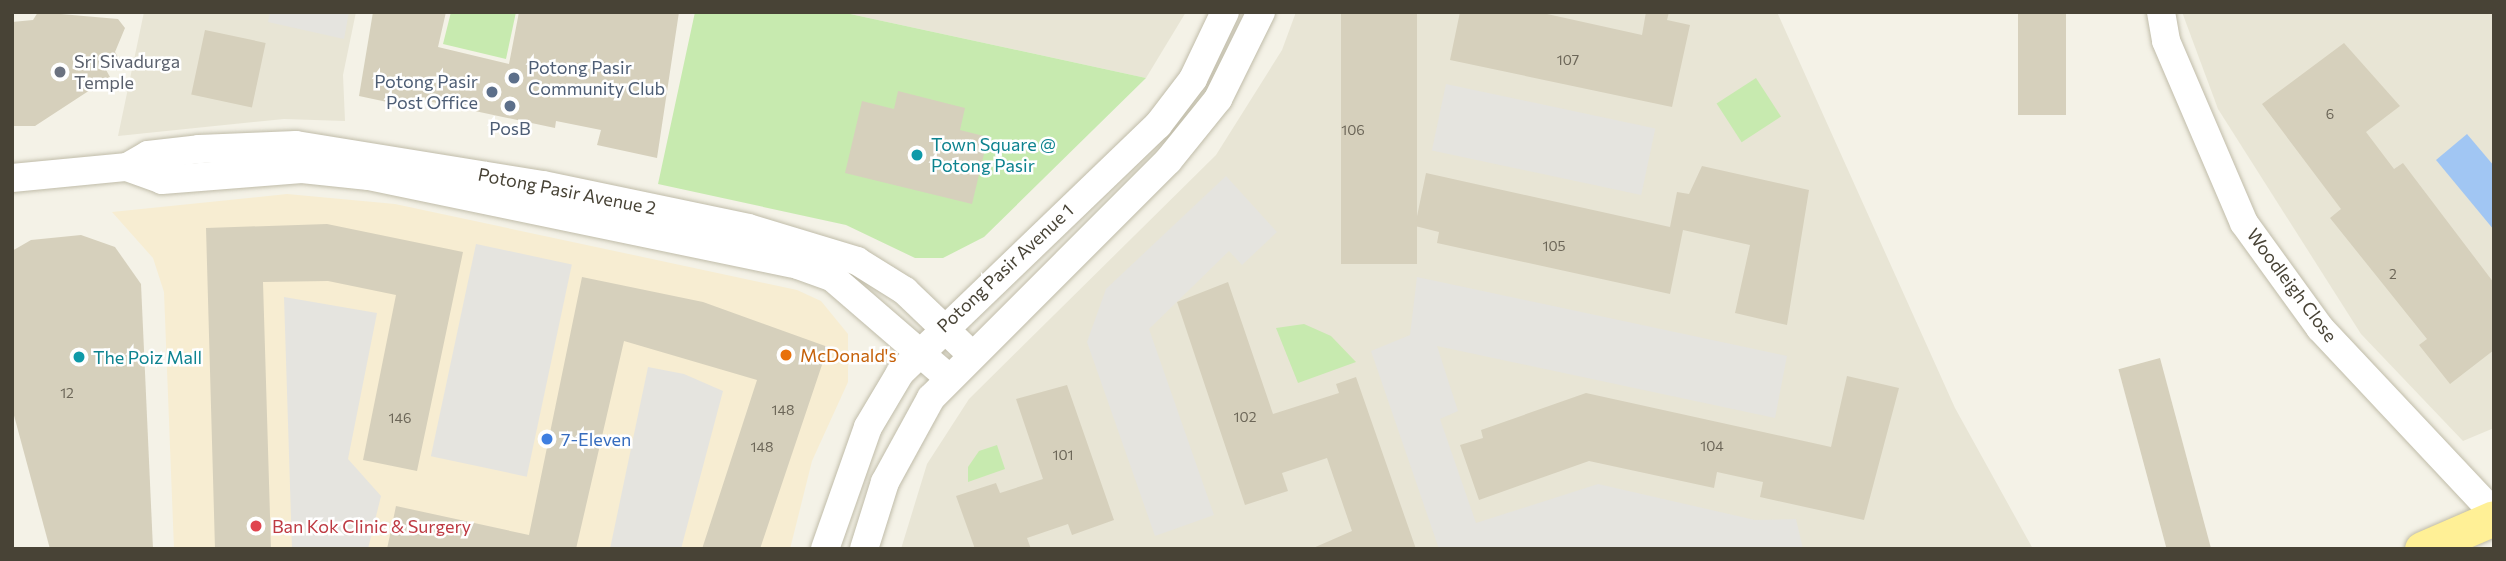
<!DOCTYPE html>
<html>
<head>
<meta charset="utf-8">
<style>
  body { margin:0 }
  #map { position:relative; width:2506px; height:561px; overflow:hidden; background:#f4f2e7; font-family:Commissioner,sans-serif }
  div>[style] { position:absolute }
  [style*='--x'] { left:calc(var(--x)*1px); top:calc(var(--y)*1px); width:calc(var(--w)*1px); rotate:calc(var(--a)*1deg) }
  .residential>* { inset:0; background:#e8e5d5 }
  .commercial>* { inset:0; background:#f7edd2 }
  .green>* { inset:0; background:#c7eaaf; transform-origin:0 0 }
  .parking>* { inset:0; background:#e5e4df; transform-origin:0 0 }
  .water>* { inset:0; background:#a1c6f3 }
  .building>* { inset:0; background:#d6d0bc; transform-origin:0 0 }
  .roads { filter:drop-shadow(0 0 2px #c0bca9) drop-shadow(0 0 2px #c0bca9) }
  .minor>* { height:28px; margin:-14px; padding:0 14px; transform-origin:14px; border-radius:14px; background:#fff }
  .major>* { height:35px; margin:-17.5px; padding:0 17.5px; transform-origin:17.5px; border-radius:17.5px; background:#fff096 }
  .dots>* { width:19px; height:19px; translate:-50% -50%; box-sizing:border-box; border:4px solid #fff; border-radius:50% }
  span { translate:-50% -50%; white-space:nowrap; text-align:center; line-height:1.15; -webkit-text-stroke:5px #fff; paint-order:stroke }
  .number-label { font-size:14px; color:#6c6658 }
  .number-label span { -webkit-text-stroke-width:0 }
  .worship-label { font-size:18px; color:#5b616d }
  .left { translate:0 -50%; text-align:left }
  .service-label { font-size:18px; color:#4e5e75 }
  .right { translate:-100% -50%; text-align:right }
  .culture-label { font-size:18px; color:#0d838f }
  .street-label { font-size:18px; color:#484336 }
  .food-label { font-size:18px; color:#c56008 }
  .shop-label { font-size:18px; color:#366cbe }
  .health-label { font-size:18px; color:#be3a42 }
  .frame { position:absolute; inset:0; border:14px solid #484336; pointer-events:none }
</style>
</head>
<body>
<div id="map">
  <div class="residential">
    <div style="clip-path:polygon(144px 12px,356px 12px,343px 75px,345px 121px,284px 119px,118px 136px)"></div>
    <div style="clip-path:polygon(841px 12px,1186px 12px,1146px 78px)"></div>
    <div style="clip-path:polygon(1296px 12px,1777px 12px,1955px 408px,2033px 549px,901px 549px,927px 464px,969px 399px,1216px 155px,1282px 50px)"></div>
    <div style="clip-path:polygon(2182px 12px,2494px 12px,2494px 428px,2463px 441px,2361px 334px,2218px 109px)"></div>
  </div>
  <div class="commercial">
    <div style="clip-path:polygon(287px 194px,395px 204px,797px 290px,821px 301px,848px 334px,848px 382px,812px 461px,790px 549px,174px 549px,164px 292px,153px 258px,112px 212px)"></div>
  </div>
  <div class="green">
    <div style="clip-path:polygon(451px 12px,516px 12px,506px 59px,443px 44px)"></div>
    <div style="clip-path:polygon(695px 12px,841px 12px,1146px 78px,984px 237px,943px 258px,915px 258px,846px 225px,658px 184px)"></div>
    <div style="left:1756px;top:78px;width:46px;height:47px;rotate:57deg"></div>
    <div style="clip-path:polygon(1304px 324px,1331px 336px,1356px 362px,1298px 383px,1276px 328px)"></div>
    <div style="clip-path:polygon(997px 445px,1005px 469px,968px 482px,968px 467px,979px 451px)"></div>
  </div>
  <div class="parking">
    <div style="clip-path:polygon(270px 12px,349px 12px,344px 39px,268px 22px)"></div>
    <div style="left:1446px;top:84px;width:214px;height:68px;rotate:12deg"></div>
    <div style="clip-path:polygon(1226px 176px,1277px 232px,1242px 265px,1229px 251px,1149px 329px,1214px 515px,1155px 536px,1087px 342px,1106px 289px)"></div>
    <div style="left:476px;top:244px;width:98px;height:217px;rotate:12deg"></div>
    <div style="clip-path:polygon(1417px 277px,1787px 356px,1775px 418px,1437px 346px,1458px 411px,1440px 419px,1476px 523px,1598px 484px,1755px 520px,1796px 519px,1803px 549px,1439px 549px,1371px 351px,1410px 335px)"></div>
    <div style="clip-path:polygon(284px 297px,377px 313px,348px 459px,381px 496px,368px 549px,292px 549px)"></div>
    <div style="clip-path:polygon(648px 367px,684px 374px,723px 391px,681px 549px,610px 549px)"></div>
  </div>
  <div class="water">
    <div style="clip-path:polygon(2467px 134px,2494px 166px,2494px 230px,2436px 160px)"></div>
  </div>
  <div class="building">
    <div style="clip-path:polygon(38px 12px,118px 19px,125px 28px,115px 52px,119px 59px,105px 68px,110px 77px,35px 126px,12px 126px,12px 22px,33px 20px)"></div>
    <div style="clip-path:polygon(373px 12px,446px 12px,438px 47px,509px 64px,519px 12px,679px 12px,657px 158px,597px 145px,601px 130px,556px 121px,555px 128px,423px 100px,420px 109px,359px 96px)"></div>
    <div style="left:1341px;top:12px;width:76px;height:252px"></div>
    <div style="clip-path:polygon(1460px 12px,1538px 12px,1642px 35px,1646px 12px,1669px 12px,1667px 20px,1690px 25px,1672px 107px,1450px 60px)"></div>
    <div style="left:2018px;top:12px;width:48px;height:103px"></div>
    <div style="left:205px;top:30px;width:62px;height:66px;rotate:12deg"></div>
    <div style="clip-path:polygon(2344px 43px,2400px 106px,2366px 132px,2394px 169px,2403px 163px,2494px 283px,2494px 350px,2450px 384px,2419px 345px,2427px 339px,2330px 218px,2341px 209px,2262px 104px)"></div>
    <div style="clip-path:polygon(898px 91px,965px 108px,960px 130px,988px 137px,972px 204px,845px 173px,862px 101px,894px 109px)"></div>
    <div style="clip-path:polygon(1702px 166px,1809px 190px,1787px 325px,1735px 313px,1750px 245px,1683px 230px,1670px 294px,1437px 243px,1439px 232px,1415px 226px,1426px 173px,1670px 227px,1677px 192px,1689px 194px)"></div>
    <div style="clip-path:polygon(327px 224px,463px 252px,417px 471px,363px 460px,396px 295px,328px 281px,263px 282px,271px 549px,215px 549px,206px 228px)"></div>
    <div style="clip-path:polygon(81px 235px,115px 247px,141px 284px,153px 549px,50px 549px,12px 408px,12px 251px,31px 240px)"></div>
    <div style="clip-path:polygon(582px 277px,703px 302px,828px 347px,760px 549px,702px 549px,757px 380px,624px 341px,576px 549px,387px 549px,396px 506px,529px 535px)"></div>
    <div style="clip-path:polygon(1228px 282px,1273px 414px,1339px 393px,1336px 384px,1356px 377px,1416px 549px,1311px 549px,1352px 531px,1327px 458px,1282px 473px,1288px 491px,1245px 505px,1177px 302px)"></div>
    <div style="left:2160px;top:358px;width:198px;height:43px;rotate:75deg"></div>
    <div style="clip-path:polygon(1847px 376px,1899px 388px,1864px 520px,1760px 497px,1763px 482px,1717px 472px,1714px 488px,1589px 461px,1479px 500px,1460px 445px,1483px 438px,1481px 430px,1586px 393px,1831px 447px)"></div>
    <div style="clip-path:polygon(1067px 385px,1114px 520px,1072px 535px,1068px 524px,1027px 538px,1031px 549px,975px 549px,956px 496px,996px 483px,1000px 493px,1043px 479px,1016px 399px)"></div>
  </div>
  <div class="roads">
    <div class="minor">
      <div style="--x:2161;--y:12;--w:29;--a:80"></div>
      <div style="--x:2166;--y:41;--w:198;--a:66.8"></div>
      <div style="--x:2244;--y:223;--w:130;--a:54.1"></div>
      <div style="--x:2320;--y:328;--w:254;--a:46.8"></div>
      <div style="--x:127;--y:167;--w:37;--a:20"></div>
      <div style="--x:162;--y:180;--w:140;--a:-4.5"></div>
      <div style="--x:302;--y:169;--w:67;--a:6"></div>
      <div style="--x:369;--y:176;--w:438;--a:11.7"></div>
      <div style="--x:798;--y:265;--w:37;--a:20"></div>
      <div style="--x:833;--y:278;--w:153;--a:40.8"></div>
      <div style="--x:12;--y:178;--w:116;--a:-5.5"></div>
      <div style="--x:127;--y:167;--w:24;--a:-30"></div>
      <div style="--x:148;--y:155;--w:51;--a:-6.7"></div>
      <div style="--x:199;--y:149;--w:97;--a:-2.4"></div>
      <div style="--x:296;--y:145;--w:250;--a:9.2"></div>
      <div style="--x:543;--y:185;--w:209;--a:11.8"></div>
      <div style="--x:748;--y:228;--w:114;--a:16.8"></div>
      <div style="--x:857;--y:261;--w:57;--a:32"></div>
      <div style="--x:905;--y:291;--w:91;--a:43.7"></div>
      <div style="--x:825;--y:549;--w:129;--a:-70.6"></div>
      <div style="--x:868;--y:427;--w:63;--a:-59.3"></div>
      <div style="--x:900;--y:373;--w:358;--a:-43.9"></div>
      <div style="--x:1158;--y:125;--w:58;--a:-52.7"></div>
      <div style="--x:1193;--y:79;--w:74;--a:-64.5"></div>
      <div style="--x:864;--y:549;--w:70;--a:-72.6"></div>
      <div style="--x:885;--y:482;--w:96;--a:-61.3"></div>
      <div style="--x:931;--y:398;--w:335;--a:-45"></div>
      <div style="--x:1168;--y:161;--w:80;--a:-51.1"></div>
      <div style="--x:1218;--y:99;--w:97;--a:-63.7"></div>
    </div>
    <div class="major">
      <div style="--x:2422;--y:549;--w:78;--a:-23.3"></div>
    </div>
  </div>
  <div class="dots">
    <div style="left:60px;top:72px;background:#6b7280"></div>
    <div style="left:514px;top:78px;background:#5c6f8a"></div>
    <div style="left:492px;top:92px;background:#5c6f8a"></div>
    <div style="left:510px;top:106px;background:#5c6f8a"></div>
    <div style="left:917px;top:155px;background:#0f9aa8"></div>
    <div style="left:786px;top:355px;background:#e8710a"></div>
    <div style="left:79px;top:357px;background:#0f9aa8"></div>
    <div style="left:547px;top:439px;background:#3f7fe0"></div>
    <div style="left:256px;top:526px;background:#e0444e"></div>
  </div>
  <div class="number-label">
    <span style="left:1568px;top:60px">107</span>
    <span style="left:2330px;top:114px">6</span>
    <span style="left:1353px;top:130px">106</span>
    <span style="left:1554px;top:246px">105</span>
    <span style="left:2393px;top:274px">2</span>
    <span style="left:67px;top:393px">12</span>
    <span style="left:783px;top:410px">148</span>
    <span style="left:1245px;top:417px">102</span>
    <span style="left:400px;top:418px">146</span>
    <span style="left:1712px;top:446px">104</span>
    <span style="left:762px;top:447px">148</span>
    <span style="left:1063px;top:455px">101</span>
  </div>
  <div class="worship-label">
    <span class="left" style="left:74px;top:72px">Sri Sivadurga<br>Temple</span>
  </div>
  <div class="service-label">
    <span class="left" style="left:528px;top:78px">Potong Pasir<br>Community Club</span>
    <span class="right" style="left:478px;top:92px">Potong Pasir<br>Post Office</span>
    <span style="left:510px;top:128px">PosB</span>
  </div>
  <div class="culture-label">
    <span class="left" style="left:931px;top:155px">Town Square @<br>Potong Pasir</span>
    <span class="left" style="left:93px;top:357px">The Poiz Mall</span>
  </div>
  <div class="street-label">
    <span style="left:567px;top:191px;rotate:11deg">Potong Pasir Avenue 2</span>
    <span style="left:1005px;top:268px;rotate:-43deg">Potong Pasir Avenue 1</span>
    <span style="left:2292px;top:285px;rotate:53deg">Woodleigh Close</span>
  </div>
  <div class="food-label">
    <span class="left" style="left:800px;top:355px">McDonald's</span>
  </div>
  <div class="shop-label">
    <span class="left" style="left:561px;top:439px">7-Eleven</span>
  </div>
  <div class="health-label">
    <span class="left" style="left:272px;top:526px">Ban Kok Clinic &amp; Surgery</span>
  </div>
  <div class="frame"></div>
</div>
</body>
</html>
